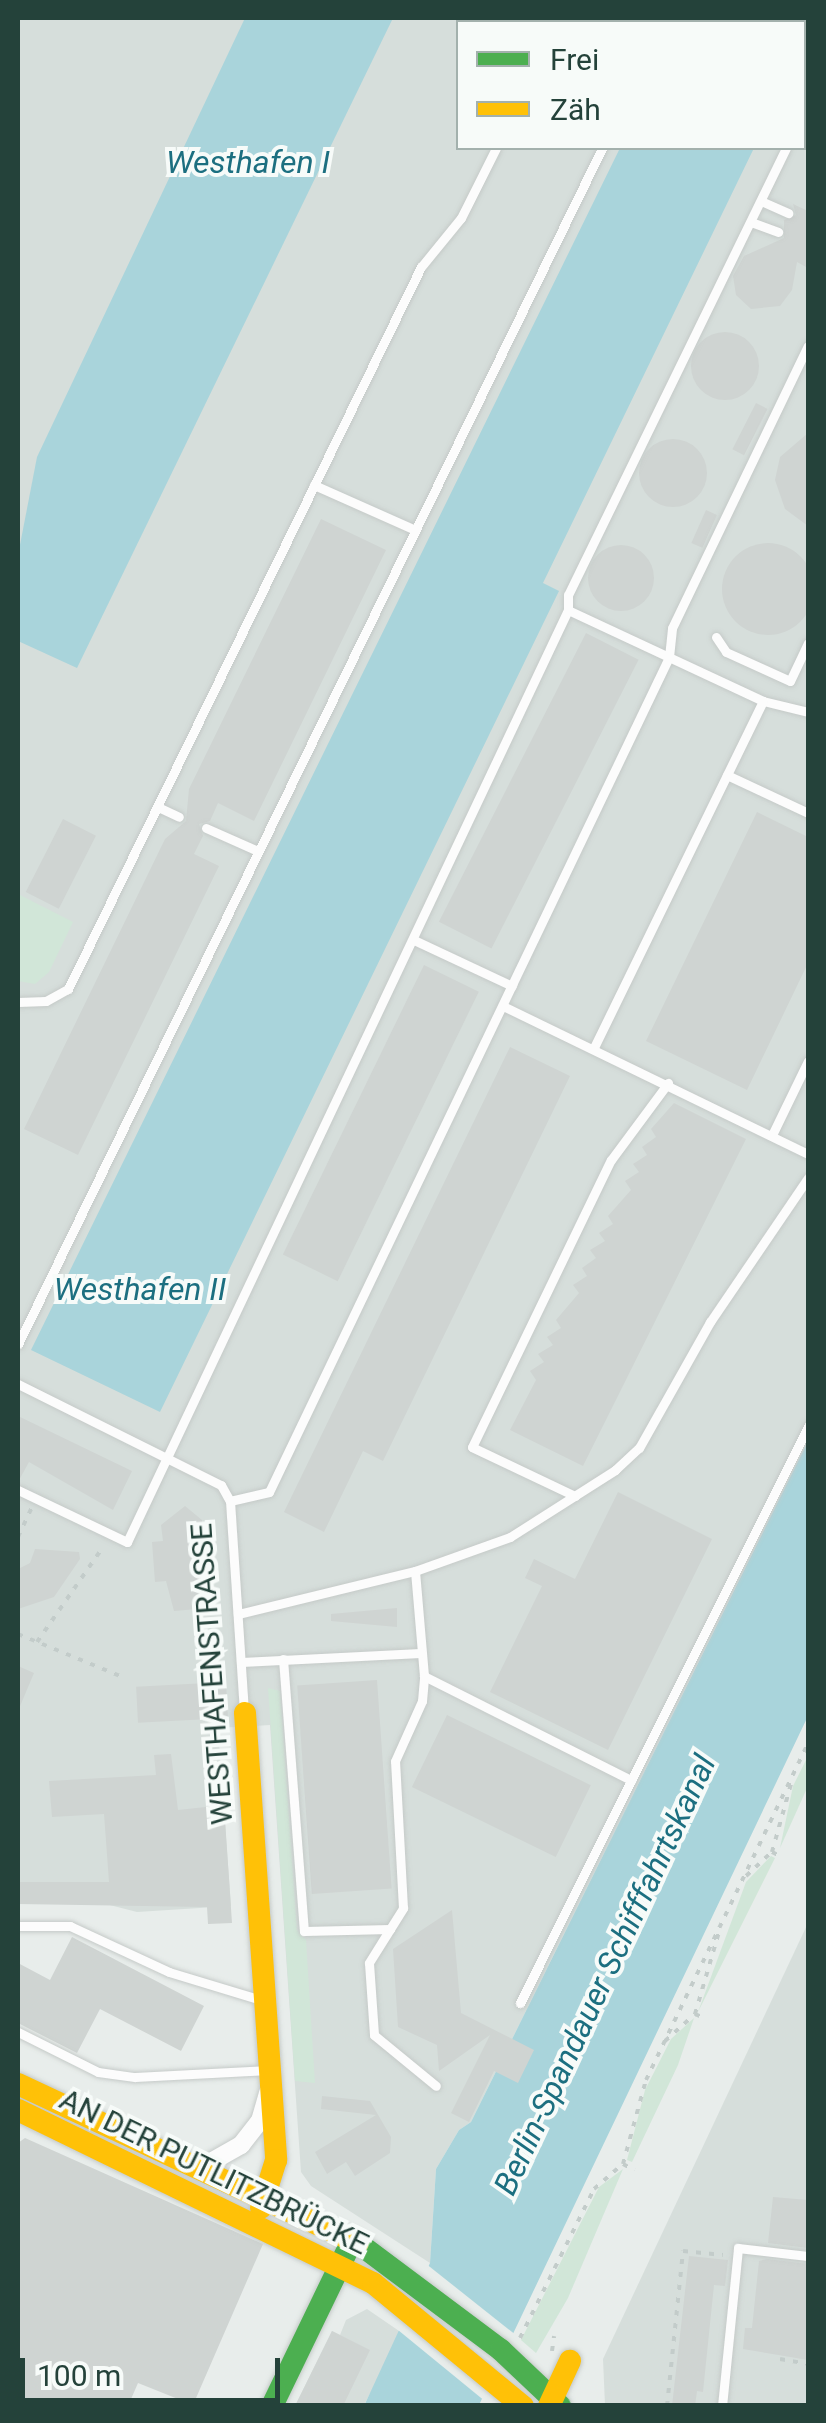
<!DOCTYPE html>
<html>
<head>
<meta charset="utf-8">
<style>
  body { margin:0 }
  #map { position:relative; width:826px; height:2423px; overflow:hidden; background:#e8edeb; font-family:Roboto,sans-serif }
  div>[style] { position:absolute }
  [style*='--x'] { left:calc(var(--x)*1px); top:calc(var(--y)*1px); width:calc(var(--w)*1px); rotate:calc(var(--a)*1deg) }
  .built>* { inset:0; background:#d6dedb }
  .green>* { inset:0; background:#d1e6d8 }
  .water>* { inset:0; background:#a9d4db }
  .pier>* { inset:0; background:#e8edeb }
  .building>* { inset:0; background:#cfd4d2; transform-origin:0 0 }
  .round { border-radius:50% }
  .path>* { height:4px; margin-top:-2px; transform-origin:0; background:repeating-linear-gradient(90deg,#c3ccca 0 5px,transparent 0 13px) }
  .roads { filter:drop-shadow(0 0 2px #c5cac8) drop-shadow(0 0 2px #c5cac8) }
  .lane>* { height:9px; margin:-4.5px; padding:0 4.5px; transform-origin:4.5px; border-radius:4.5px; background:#fcfcfc }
  .street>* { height:18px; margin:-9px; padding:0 9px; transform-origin:9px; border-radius:9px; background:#fcfcfc }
  .fast>* { height:22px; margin:-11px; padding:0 11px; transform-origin:11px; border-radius:11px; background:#4caf50 }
  .slow>* { height:22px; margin:-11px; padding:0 11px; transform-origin:11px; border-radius:11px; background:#ffc107 }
  span { translate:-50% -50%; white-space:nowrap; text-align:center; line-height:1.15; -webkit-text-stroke:8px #f7fbf9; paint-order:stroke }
  .street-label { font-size:30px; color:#24423a }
  .water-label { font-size:32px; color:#1c6f80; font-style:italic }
  .frame { position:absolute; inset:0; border:20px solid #24423a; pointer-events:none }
  .legend { position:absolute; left:456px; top:20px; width:350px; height:130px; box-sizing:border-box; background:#f7fbf9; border:2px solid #a3b1ad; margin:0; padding:12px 18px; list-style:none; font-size:30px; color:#24423a }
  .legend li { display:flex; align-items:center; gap:20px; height:50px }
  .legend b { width:50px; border:2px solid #a3b1ad }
  .scale { position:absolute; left:20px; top:2358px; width:260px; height:45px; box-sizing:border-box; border:5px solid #24423a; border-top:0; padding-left:12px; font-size:30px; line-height:35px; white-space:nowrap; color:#24423a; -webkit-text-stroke:8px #f7fbf9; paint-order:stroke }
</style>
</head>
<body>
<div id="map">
  <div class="built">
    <div style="clip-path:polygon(evenodd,18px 18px,808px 18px,808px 1441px,471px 2122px,459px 2130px,436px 2169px,430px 2263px,311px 2186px,301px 2172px,270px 1725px,218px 1728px,231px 1906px,137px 1912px,98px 1902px,18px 1901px,18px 18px,458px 22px,804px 22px,804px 148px,458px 148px,458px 22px)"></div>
    <div style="clip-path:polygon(808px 1923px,808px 2405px,605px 2405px,603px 2359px)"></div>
    <div style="clip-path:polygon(367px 2309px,402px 2333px,364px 2405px,295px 2406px,332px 2331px,340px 2335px,346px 2320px)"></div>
  </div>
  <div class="green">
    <div style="clip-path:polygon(18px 894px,73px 922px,49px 972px,35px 984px,18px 981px)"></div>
    <div style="clip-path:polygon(268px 1688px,280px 1691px,297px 1930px,306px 1940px,315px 2083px,295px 2081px)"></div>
    <div style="clip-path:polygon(808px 1756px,808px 1786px,780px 1848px,793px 1786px)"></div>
    <div style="clip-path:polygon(771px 1856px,775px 1858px,698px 2012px,746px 1882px)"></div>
    <div style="clip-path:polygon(694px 2018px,678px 2065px,632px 2162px,627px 2160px,645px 2090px,671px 2039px)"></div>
    <div style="clip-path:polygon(623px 2169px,568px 2298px,536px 2353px,521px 2340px,599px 2187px)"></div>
  </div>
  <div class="water">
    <div style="clip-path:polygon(245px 18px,393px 18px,77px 668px,18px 641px,19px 550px,37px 457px)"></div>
    <div style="clip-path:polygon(684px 18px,808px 18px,808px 35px,804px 45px,804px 22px,681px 22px)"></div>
    <div style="clip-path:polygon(620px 148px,754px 148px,543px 583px,559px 591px,160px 1412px,31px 1350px)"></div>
    <div style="clip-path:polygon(808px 1441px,808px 1716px,479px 2405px,364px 2406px,430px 2263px,436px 2169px,459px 2130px,471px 2122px)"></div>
  </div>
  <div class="pier">
    <div style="clip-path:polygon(425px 2263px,517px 2336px,486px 2402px,398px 2330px)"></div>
  </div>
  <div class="building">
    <div style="clip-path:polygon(793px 204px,808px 211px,808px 268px,797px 262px,792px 290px,780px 306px,751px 309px,736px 295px,733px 276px,744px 256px,784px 238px,784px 220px,796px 215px)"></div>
    <div class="round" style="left:691px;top:332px;width:68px;height:68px"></div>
    <div style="left:756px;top:403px;width:13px;height:52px;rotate:27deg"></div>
    <div style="clip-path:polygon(808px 433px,808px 526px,785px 509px,775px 480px,780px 457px)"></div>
    <div class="round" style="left:639px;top:439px;width:68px;height:68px"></div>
    <div style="left:706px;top:510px;width:12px;height:36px;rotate:24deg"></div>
    <div style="clip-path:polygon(321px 519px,386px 550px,254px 821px,218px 803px,210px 821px,199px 824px,203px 836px,194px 854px,219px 866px,78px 1155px,24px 1129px,165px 839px,186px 821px,189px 789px)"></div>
    <div class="round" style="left:722px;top:543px;width:92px;height:92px"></div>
    <div class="round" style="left:588px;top:545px;width:66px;height:66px"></div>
    <div style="left:586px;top:633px;width:59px;height:324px;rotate:27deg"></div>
    <div style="clip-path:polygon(757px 812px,808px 837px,808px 963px,747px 1090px,646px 1041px)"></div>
    <div style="left:63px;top:819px;width:37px;height:82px;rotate:27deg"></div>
    <div style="left:424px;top:965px;width:61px;height:322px;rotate:26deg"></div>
    <div style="clip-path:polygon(510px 1047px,570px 1076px,383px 1461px,363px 1451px,324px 1532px,284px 1512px)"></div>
    <div style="clip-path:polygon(674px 1103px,746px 1139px,583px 1466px,510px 1430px,536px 1380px,530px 1371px,544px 1362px,538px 1354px,553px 1345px,547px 1337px,561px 1328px,556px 1320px,579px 1293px,573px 1285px,587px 1276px,582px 1268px,596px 1258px,590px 1250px,605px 1241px,599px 1233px,613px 1224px,608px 1216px,631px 1190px,625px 1181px,639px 1172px,633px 1164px,647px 1155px,642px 1147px,656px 1137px,651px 1129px)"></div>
    <div style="clip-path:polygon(18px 1416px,132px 1471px,113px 1510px,29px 1462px,18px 1482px)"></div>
    <div style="clip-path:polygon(618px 1492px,712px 1539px,608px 1750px,490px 1692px,542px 1586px,525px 1578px,534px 1559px,575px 1579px)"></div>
    <div style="clip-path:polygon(185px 1506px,202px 1520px,209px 1608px,174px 1611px,166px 1581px,155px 1582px,152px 1542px,163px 1541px,161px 1525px)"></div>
    <div style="clip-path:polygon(35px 1549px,79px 1552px,80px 1559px,54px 1597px,18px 1609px,18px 1569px,30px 1563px)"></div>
    <div style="clip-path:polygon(397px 1608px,397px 1627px,331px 1621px,331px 1614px)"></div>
    <div style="clip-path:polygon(18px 1666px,34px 1673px,18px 1711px)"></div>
    <div style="left:377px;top:1680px;width:209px;height:80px;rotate:86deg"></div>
    <div style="left:226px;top:1682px;width:36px;height:90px;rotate:87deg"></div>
    <div style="left:447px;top:1715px;width:160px;height:80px;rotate:26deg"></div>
    <div style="clip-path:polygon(171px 1754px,178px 1810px,224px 1805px,232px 1923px,208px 1924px,207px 1907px,18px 1904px,18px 1882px,109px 1882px,104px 1814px,52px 1817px,49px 1781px,156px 1775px,154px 1755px)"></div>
    <div style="clip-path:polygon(452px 1910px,461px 2013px,534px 2050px,518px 2083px,494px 2071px,469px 2122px,451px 2113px,490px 2035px,439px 2071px,437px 2045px,398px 2027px,393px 1949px)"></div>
    <div style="clip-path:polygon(72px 1937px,204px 2006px,181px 2051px,100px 2009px,77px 2053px,18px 2023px,18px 1963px,50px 1980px)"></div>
    <div style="clip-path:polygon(322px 2096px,370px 2101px,391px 2137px,390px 2153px,355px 2176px,346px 2162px,327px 2174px,315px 2152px,376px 2115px,321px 2109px)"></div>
    <div style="clip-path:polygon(25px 2138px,263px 2244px,193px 2405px,138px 2383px,128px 2406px,18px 2406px,18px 2143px)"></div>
    <div style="clip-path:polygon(773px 2197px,808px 2200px,808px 2248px,768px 2243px)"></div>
    <div style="clip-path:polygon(689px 2256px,728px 2260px,725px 2286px,714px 2285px,703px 2392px,697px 2391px,695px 2406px,672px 2406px)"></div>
    <div style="clip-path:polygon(767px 2259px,808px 2264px,808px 2360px,743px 2349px,745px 2328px,752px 2328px,759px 2261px)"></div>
    <div style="clip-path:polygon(332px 2331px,370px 2350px,343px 2406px,295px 2406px)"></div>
  </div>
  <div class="path">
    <div style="--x:18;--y:1537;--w:33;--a:-65"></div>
    <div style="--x:18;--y:1634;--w:116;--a:22.4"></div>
    <div style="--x:37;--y:1642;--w:116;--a:-55.2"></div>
    <div style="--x:772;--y:1852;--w:11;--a:27"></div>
    <div style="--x:746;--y:1876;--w:35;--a:-43"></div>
    <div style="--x:772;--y:1852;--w:71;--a:-74.4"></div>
    <div style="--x:695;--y:2014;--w:12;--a:24"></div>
    <div style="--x:665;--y:2041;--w:40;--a:-42"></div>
    <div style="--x:695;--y:2014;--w:85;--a:-73.7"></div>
    <div style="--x:623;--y:2164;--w:13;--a:29"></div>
    <div style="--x:520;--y:2338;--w:166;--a:-63.6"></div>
    <div style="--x:594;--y:2189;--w:38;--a:-41"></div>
    <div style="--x:623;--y:2164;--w:87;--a:-74.7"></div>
    <div style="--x:646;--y:2080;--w:373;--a:-64.3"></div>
    <div style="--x:552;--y:2351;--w:15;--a:-82"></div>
    <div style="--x:780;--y:2359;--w:28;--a:10"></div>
    <div style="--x:667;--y:2406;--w:156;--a:-84.1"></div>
    <div style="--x:683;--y:2251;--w:40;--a:5.7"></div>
  </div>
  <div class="roads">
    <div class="lane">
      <div style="--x:557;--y:22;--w:5;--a:-53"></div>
      <div style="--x:664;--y:22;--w:4;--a:-63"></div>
      <div style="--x:804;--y:111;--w:11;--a:-68"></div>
      <div style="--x:761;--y:201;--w:30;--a:24"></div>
      <div style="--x:751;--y:222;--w:29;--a:20"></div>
      <div style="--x:314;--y:485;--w:111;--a:24"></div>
      <div style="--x:568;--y:610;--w:15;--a:-90"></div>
      <div style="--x:568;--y:595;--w:497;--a:-64"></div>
      <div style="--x:716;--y:637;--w:18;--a:56"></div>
      <div style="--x:726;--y:652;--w:70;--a:24.4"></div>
      <div style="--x:790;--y:681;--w:42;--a:-64.7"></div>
      <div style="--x:763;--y:701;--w:46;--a:13.7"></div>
      <div style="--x:727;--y:775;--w:89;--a:25.1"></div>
      <div style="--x:158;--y:807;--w:23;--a:25"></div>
      <div style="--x:206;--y:828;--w:57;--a:23.9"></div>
      <div style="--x:414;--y:940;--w:108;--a:25.1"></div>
      <div style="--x:18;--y:1002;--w:28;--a:-2"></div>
      <div style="--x:46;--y:1001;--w:25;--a:-29"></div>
      <div style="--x:68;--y:989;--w:804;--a:-63.95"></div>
      <div style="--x:421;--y:267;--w:63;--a:-50.8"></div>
      <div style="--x:461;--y:218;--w:78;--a:-63.4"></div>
      <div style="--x:503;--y:1006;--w:339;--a:25.9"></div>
      <div style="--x:773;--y:1133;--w:80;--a:-64.1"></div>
      <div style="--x:18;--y:1344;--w:1331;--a:-63.97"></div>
      <div style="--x:18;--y:1384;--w:227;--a:26.5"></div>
      <div style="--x:221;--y:1485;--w:18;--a:61"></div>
      <div style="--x:230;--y:1501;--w:209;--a:86.2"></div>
      <div style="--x:18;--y:1490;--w:121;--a:25.5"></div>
      <div style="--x:127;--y:1542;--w:1031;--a:-64.68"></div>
      <div style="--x:568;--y:610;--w:215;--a:25"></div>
      <div style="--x:763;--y:701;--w:387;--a:116"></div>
      <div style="--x:575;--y:1496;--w:114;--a:-154.6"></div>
      <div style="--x:472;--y:1447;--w:319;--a:-64.2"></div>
      <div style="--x:611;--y:1160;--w:96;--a:-53.5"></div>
      <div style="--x:230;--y:1501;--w:40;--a:-13"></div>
      <div style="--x:269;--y:1492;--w:926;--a:-64.4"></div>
      <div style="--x:669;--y:657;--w:29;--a:-84"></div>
      <div style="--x:672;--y:628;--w:313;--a:-64.3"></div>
      <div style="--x:238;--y:1614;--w:182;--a:-13.7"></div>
      <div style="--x:415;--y:1571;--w:101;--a:-19.7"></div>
      <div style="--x:510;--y:1537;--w:125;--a:-32.5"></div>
      <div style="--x:615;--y:1470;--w:33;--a:-43"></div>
      <div style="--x:639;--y:1448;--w:145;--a:-60.6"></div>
      <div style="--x:710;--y:1322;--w:174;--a:-55.8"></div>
      <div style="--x:283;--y:1659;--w:273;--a:85.6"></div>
      <div style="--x:304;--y:1931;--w:86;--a:-1.3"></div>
      <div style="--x:390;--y:1929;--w:25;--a:-58"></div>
      <div style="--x:403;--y:1908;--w:147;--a:-93.1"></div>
      <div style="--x:395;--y:1761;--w:66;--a:-65.8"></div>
      <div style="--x:422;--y:1701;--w:25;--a:-85"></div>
      <div style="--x:424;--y:1676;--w:105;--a:-94.9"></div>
      <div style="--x:241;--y:1662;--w:180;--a:-2.9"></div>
      <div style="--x:424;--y:1676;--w:232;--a:26.7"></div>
      <div style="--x:18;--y:1926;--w:52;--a:0"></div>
      <div style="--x:70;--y:1926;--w:109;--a:24.9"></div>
      <div style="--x:169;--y:1972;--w:96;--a:16.9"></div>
      <div style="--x:390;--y:1929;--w:40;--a:122"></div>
      <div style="--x:369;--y:1963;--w:72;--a:86"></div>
      <div style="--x:374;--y:2035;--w:80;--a:39.4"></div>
      <div style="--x:520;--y:2003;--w:645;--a:-63.47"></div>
      <div style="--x:18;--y:2032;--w:89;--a:26.6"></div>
      <div style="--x:98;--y:2072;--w:37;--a:8"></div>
      <div style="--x:135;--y:2077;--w:134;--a:-3"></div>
      <div style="--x:722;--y:2406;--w:159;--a:-84.2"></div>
      <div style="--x:738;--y:2248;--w:70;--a:6.5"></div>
    </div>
    <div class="street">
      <div style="--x:202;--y:2167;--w:45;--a:-29.4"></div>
      <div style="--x:241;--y:2145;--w:31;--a:-52"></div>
      <div style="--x:260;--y:2121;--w:29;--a:-74"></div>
    </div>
    <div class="fast">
      <div style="--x:358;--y:2243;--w:179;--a:36.8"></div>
      <div style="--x:501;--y:2350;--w:81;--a:43.5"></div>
      <div style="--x:272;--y:2406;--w:172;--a:-64.2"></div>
    </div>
    <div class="slow">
      <div style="--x:245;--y:1713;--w:448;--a:86"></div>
      <div style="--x:276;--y:2160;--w:50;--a:107.4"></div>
      <div style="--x:18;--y:2084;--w:375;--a:25.1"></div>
      <div style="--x:18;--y:2110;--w:395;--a:26"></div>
      <div style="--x:373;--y:2283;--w:194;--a:39.4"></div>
      <div style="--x:549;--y:2406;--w:50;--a:-65"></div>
    </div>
  </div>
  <div class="street-label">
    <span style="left:212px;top:1674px;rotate:-94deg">WESTHAFENSTRASSE</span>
    <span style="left:214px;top:2172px;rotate:26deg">AN DER PUTLITZBRÜCKE</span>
  </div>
  <div class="water-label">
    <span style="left:248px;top:162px">Westhafen I</span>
    <span style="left:140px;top:1289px">Westhafen II</span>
    <span style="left:605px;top:1975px;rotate:-65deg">Berlin-Spandauer Schifffahrtskanal</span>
  </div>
  <div class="frame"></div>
  <ul class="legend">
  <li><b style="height:12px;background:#4caf50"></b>Frei</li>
  <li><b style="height:12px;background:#ffc107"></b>Zäh</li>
  </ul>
  <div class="scale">100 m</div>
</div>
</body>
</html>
